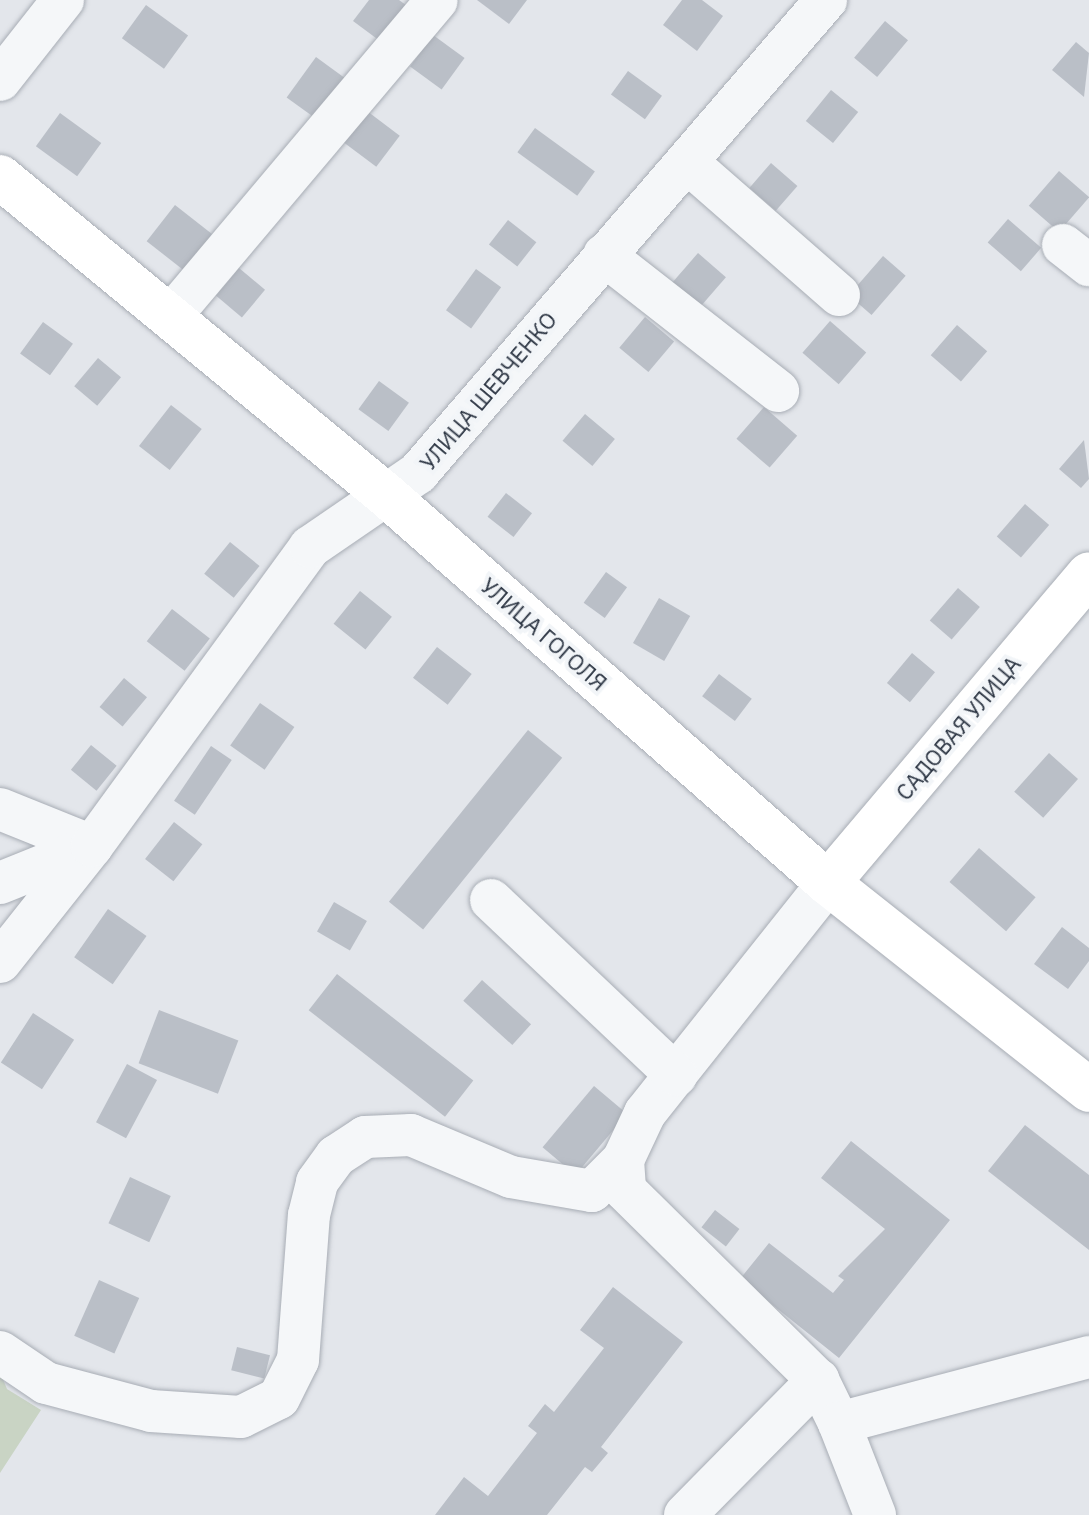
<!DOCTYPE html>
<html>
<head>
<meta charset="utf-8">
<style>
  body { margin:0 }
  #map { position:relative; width:1089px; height:1515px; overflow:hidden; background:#e3e6eb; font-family:"IBM Plex Sans",sans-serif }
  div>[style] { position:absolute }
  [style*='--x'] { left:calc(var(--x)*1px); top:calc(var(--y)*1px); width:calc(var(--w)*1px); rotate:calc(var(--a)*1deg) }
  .green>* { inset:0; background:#c9d4c4 }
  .building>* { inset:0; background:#babfc7; transform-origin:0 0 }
  .roads { filter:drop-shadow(0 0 2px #a8adb5) drop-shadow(0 0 2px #a8adb5) }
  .minor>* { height:42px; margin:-21px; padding:0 21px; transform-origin:21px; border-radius:21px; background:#f5f7f9 }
  .major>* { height:44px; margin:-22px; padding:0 22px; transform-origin:22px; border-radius:22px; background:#fff }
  span { translate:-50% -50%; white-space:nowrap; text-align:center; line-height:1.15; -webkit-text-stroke:8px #f2f5f8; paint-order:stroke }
  .street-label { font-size:22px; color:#2b3442 }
</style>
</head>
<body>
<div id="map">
  <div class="green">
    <div style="clip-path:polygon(0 1372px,7px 1389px,41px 1410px,0 1473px)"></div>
  </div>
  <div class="building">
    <div style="clip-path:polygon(369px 0,399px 0,410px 8px,384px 44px,353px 21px)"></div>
    <div style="clip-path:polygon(477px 0,527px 0,509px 24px)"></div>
    <div style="clip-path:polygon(682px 0,702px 0,723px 16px,697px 51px,663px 25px)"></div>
    <div style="left:146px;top:5px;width:52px;height:41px;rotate:36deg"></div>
    <div style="left:885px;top:21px;width:30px;height:48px;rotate:40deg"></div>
    <div style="left:433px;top:35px;width:39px;height:39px;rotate:36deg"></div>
    <div style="clip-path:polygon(1076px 42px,1089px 53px,1084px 97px,1052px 70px)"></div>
    <div style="left:316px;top:57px;width:36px;height:50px;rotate:36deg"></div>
    <div style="left:628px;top:71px;width:42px;height:29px;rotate:36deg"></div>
    <div style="left:831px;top:90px;width:35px;height:40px;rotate:39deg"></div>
    <div style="left:367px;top:111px;width:41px;height:39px;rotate:37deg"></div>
    <div style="left:60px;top:113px;width:51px;height:41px;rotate:36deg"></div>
    <div style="left:535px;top:128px;width:74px;height:30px;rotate:36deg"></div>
    <div style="left:771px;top:163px;width:35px;height:33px;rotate:41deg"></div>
    <div style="left:1059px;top:171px;width:40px;height:46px;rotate:41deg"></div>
    <div style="left:175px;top:205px;width:51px;height:46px;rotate:38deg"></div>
    <div style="left:1008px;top:219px;width:44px;height:31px;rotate:41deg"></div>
    <div style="left:508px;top:220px;width:36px;height:31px;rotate:38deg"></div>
    <div style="left:698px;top:253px;width:37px;height:44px;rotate:41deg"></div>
    <div style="left:883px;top:256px;width:30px;height:52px;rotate:41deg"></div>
    <div style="left:239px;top:268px;width:34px;height:36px;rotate:40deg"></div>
    <div style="left:476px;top:269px;width:31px;height:51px;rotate:36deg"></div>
    <div style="left:645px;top:317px;width:38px;height:40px;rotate:40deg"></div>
    <div style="left:830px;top:321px;width:48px;height:42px;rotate:41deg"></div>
    <div style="left:43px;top:322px;width:37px;height:39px;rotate:36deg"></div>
    <div style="left:957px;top:325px;width:40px;height:40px;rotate:41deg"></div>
    <div style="left:98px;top:358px;width:30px;height:37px;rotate:40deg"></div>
    <div style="left:379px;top:381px;width:37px;height:35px;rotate:36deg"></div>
    <div style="left:171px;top:405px;width:39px;height:52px;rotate:38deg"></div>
    <div style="left:764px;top:407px;width:44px;height:42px;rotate:41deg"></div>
    <div style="left:585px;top:414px;width:39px;height:35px;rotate:40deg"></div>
    <div style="clip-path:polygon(1084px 440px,1089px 479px,1081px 488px,1059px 469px)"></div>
    <div style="left:506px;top:493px;width:33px;height:30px;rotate:38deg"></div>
    <div style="left:1025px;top:504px;width:32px;height:43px;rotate:41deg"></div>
    <div style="left:230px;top:542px;width:38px;height:41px;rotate:39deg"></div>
    <div style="left:606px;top:572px;width:26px;height:38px;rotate:36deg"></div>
    <div style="left:958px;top:588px;width:29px;height:43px;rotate:41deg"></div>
    <div style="left:360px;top:591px;width:41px;height:42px;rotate:39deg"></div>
    <div style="left:659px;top:598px;width:36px;height:52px;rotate:30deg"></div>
    <div style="left:172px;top:609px;width:48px;height:41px;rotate:38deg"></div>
    <div style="left:437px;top:647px;width:44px;height:39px;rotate:38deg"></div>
    <div style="left:912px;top:653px;width:30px;height:39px;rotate:40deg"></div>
    <div style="left:719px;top:674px;width:41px;height:28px;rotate:37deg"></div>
    <div style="left:124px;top:678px;width:30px;height:38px;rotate:40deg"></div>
    <div style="left:260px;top:703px;width:42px;height:52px;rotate:35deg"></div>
    <div style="left:528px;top:730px;width:44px;height:221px;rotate:39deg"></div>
    <div style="left:91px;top:745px;width:33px;height:32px;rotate:39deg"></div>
    <div style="left:211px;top:746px;width:25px;height:66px;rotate:34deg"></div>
    <div style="left:1049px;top:753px;width:39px;height:52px;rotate:42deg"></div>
    <div style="left:174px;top:822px;width:36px;height:47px;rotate:38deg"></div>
    <div style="left:979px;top:848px;width:75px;height:45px;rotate:41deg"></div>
    <div style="left:334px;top:902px;width:38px;height:34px;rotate:30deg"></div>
    <div style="left:108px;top:909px;width:47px;height:59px;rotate:35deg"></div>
    <div style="clip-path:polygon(1062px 927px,1089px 948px,1089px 961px,1068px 989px,1034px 964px)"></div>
    <div style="left:337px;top:974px;width:173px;height:46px;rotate:38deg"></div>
    <div style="left:482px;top:980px;width:66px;height:28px;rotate:42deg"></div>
    <div style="left:159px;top:1010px;width:85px;height:57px;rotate:21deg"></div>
    <div style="left:33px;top:1013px;width:49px;height:59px;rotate:33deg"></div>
    <div style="left:127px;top:1064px;width:34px;height:66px;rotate:28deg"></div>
    <div style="left:594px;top:1086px;width:43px;height:80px;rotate:40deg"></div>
    <div style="clip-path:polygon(1025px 1125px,1089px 1175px,1089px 1250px,988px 1171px)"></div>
    <div style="clip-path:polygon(851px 1141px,950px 1220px,839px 1358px,740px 1279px,769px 1243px,833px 1293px,844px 1280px,838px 1276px,885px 1229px,821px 1178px)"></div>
    <div style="left:130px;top:1177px;width:45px;height:51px;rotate:25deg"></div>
    <div style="left:715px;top:1210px;width:31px;height:22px;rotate:38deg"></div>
    <div style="left:99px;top:1280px;width:44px;height:61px;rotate:24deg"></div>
    <div style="clip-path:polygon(613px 1287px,683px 1342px,601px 1447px,608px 1453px,592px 1472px,585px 1467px,547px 1515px,435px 1515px,464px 1477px,488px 1496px,537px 1433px,528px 1426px,545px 1404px,554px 1412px,604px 1348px,580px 1330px)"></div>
    <div style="left:237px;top:1347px;width:34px;height:24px;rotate:14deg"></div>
  </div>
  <div class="roads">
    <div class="minor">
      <div style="--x:0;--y:80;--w:102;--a:-51.8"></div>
      <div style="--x:687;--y:162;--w:202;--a:41.2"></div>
      <div style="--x:1063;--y:245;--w:33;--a:38"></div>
      <div style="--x:604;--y:255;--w:221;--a:38"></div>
      <div style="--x:170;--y:317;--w:414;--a:-49.9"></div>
      <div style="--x:0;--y:809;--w:99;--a:21.9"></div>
      <div style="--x:92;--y:846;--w:148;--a:128.4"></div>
      <div style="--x:0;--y:883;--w:99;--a:-21.9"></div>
      <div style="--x:92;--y:846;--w:370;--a:-53.9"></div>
      <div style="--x:310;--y:547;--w:131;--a:-34.4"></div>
      <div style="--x:418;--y:473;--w:625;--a:-49.22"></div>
      <div style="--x:828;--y:883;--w:294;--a:128.5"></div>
      <div style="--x:645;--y:1113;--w:52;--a:115.1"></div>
      <div style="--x:623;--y:1160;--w:30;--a:86"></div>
      <div style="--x:625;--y:1190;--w:271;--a:44.6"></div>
      <div style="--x:818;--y:1380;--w:48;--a:64"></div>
      <div style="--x:839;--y:1423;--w:259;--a:-14.8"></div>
      <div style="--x:491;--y:900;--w:255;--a:43.4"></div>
      <div style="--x:0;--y:1352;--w:55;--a:34"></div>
      <div style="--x:46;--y:1383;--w:109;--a:14.9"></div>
      <div style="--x:151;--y:1411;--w:90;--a:3.8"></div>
      <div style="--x:241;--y:1417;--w:42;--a:-26.6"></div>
      <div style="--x:279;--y:1398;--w:42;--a:-63.4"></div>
      <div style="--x:298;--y:1360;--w:145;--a:-85.7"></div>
      <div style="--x:309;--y:1215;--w:34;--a:-76"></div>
      <div style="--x:317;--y:1182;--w:32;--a:-54"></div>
      <div style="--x:336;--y:1156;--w:35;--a:-33"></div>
      <div style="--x:365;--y:1137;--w:46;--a:-2.5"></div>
      <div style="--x:411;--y:1135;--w:108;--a:22.8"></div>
      <div style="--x:511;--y:1177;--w:82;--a:9.8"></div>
      <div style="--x:592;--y:1191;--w:44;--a:-45"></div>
      <div style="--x:839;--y:1423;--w:99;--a:68.6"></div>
      <div style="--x:685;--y:1515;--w:190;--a:-45.4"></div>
    </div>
    <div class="major">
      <div style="--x:0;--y:177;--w:500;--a:39.48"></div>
      <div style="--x:386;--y:495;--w:588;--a:41.28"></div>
      <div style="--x:828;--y:883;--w:333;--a:38.4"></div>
      <div style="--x:828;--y:883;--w:404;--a:-49.8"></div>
    </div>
  </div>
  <div class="street-label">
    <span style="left:488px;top:391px;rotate:-50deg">УЛИЦА ШЕВЧЕНКО</span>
    <span style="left:544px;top:634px;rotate:41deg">УЛИЦА ГОГОЛЯ</span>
    <span style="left:958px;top:728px;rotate:-50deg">САДОВАЯ УЛИЦА</span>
  </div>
</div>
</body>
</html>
